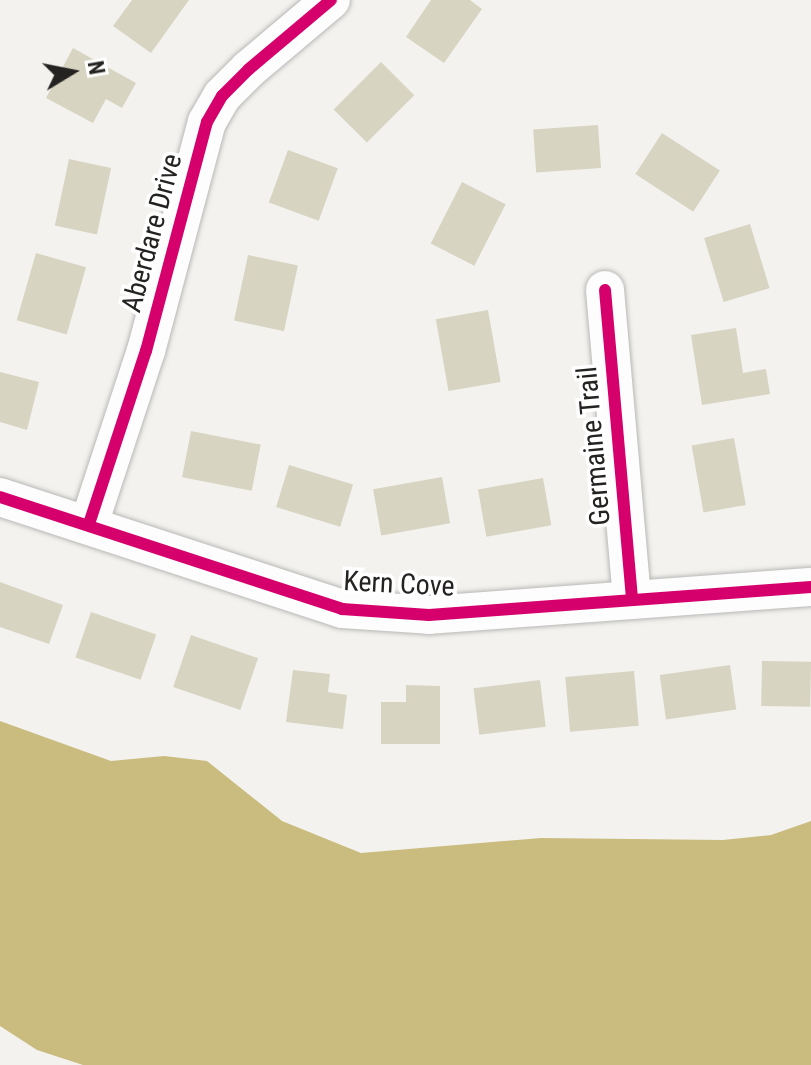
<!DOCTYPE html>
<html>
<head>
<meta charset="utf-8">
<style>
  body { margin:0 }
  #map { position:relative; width:811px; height:1065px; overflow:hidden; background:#f3f2ef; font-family:"Roboto Condensed",sans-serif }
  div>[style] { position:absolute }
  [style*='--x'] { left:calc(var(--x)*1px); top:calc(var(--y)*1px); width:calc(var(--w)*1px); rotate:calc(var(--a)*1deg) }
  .water>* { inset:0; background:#cabc7e }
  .building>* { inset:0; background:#d8d4c2; transform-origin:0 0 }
  .roads { filter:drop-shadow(0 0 2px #b9b8b6) drop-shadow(0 0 2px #b9b8b6) }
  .minor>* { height:38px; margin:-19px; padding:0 19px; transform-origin:19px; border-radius:19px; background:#fdfdfd }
  .cycleway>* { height:12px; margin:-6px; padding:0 6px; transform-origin:6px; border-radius:6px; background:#d6006c }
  span { translate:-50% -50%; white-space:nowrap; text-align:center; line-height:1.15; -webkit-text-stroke:7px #fff; paint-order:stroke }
  .street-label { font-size:28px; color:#242321 }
  .north { position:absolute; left:32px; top:32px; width:80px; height:80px; -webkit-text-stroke:6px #fff; paint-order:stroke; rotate:80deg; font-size:22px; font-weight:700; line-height:32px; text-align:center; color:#242321 }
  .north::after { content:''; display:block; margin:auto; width:28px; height:36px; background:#242321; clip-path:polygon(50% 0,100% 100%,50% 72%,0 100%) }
</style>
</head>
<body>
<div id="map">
  <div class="water">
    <div style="clip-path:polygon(0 721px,111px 761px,164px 756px,207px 761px,282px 821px,361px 853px,541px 838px,723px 840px,771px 835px,811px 821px,811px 1065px,83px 1065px,37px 1050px,0 1026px)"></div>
  </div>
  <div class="building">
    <div style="clip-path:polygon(132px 0,189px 0,151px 53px,113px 26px)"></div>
    <div style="clip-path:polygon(431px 0,470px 0,482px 9px,444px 63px,406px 37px)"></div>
    <div style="clip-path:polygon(73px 48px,136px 83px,122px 108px,106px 99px,93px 123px,46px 98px)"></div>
    <div style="left:381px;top:62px;width:47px;height:67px;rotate:45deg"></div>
    <div style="left:598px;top:125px;width:43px;height:65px;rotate:86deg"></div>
    <div style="left:662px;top:133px;width:69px;height:49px;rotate:33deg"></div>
    <div style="left:288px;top:150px;width:53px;height:56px;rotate:20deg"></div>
    <div style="left:69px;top:159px;width:43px;height:68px;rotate:12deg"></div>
    <div style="left:462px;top:182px;width:49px;height:69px;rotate:27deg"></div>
    <div style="left:750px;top:224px;width:67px;height:48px;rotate:73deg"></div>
    <div style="left:36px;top:253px;width:52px;height:70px;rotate:16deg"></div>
    <div style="left:248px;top:255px;width:51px;height:67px;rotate:12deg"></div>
    <div style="left:488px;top:310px;width:73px;height:53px;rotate:80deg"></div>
    <div style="clip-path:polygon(736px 328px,743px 373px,766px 369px,770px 394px,702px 405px,691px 335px)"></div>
    <div style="clip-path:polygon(0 372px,39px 382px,27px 430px,0 422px)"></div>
    <div style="left:191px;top:431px;width:71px;height:47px;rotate:11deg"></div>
    <div style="left:734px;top:438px;width:68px;height:43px;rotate:80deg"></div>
    <div style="left:289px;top:465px;width:67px;height:44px;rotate:17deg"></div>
    <div style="left:442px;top:477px;width:47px;height:70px;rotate:80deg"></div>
    <div style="left:543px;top:478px;width:48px;height:66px;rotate:80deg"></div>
    <div style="clip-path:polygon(0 582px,63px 605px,49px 644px,0 627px)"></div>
    <div style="left:91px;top:612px;width:69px;height:48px;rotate:19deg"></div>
    <div style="left:191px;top:635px;width:71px;height:55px;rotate:19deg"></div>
    <div style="left:762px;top:661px;width:49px;height:45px;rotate:1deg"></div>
    <div style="left:730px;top:665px;width:45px;height:71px;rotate:82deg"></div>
    <div style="clip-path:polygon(293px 670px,330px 674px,328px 692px,347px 695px,343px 729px,286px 722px)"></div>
    <div style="left:634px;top:671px;width:55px;height:69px;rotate:85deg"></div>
    <div style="left:540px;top:680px;width:47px;height:67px;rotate:83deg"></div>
    <div style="clip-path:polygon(406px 685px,440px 686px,440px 744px,381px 744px,381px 702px,406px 702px)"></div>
  </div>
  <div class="roads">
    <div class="minor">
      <div style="--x:605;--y:290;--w:309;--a:85"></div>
      <div style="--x:0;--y:497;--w:360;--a:18.1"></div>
      <div style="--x:342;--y:609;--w:87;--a:3.9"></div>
      <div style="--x:429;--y:615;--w:383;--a:-4.2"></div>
      <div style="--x:89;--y:524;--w:182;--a:-71.8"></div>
      <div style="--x:146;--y:351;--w:237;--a:-75.1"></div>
      <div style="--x:207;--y:122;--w:30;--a:-60"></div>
      <div style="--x:222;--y:96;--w:38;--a:-45"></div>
      <div style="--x:249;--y:69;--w:107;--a:-40.1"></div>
    </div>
  </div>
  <div class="cycleway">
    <div style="--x:605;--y:290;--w:309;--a:85"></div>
    <div style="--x:0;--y:497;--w:360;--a:18.1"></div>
    <div style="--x:342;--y:609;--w:87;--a:3.9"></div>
    <div style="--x:429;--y:615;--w:383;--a:-4.2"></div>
    <div style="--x:89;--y:524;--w:182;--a:-71.8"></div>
    <div style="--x:146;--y:351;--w:237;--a:-75.1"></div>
    <div style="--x:207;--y:122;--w:30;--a:-60"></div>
    <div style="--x:222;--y:96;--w:38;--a:-45"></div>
    <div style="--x:249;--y:69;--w:107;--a:-40.1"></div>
  </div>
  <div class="street-label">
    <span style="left:152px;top:233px;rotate:-75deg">Aberdare Drive</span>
    <span style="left:594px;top:446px;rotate:-95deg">Germaine Trail</span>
    <span style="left:399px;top:584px;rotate:3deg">Kern Cove</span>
  </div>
  <div class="north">N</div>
</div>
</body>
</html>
